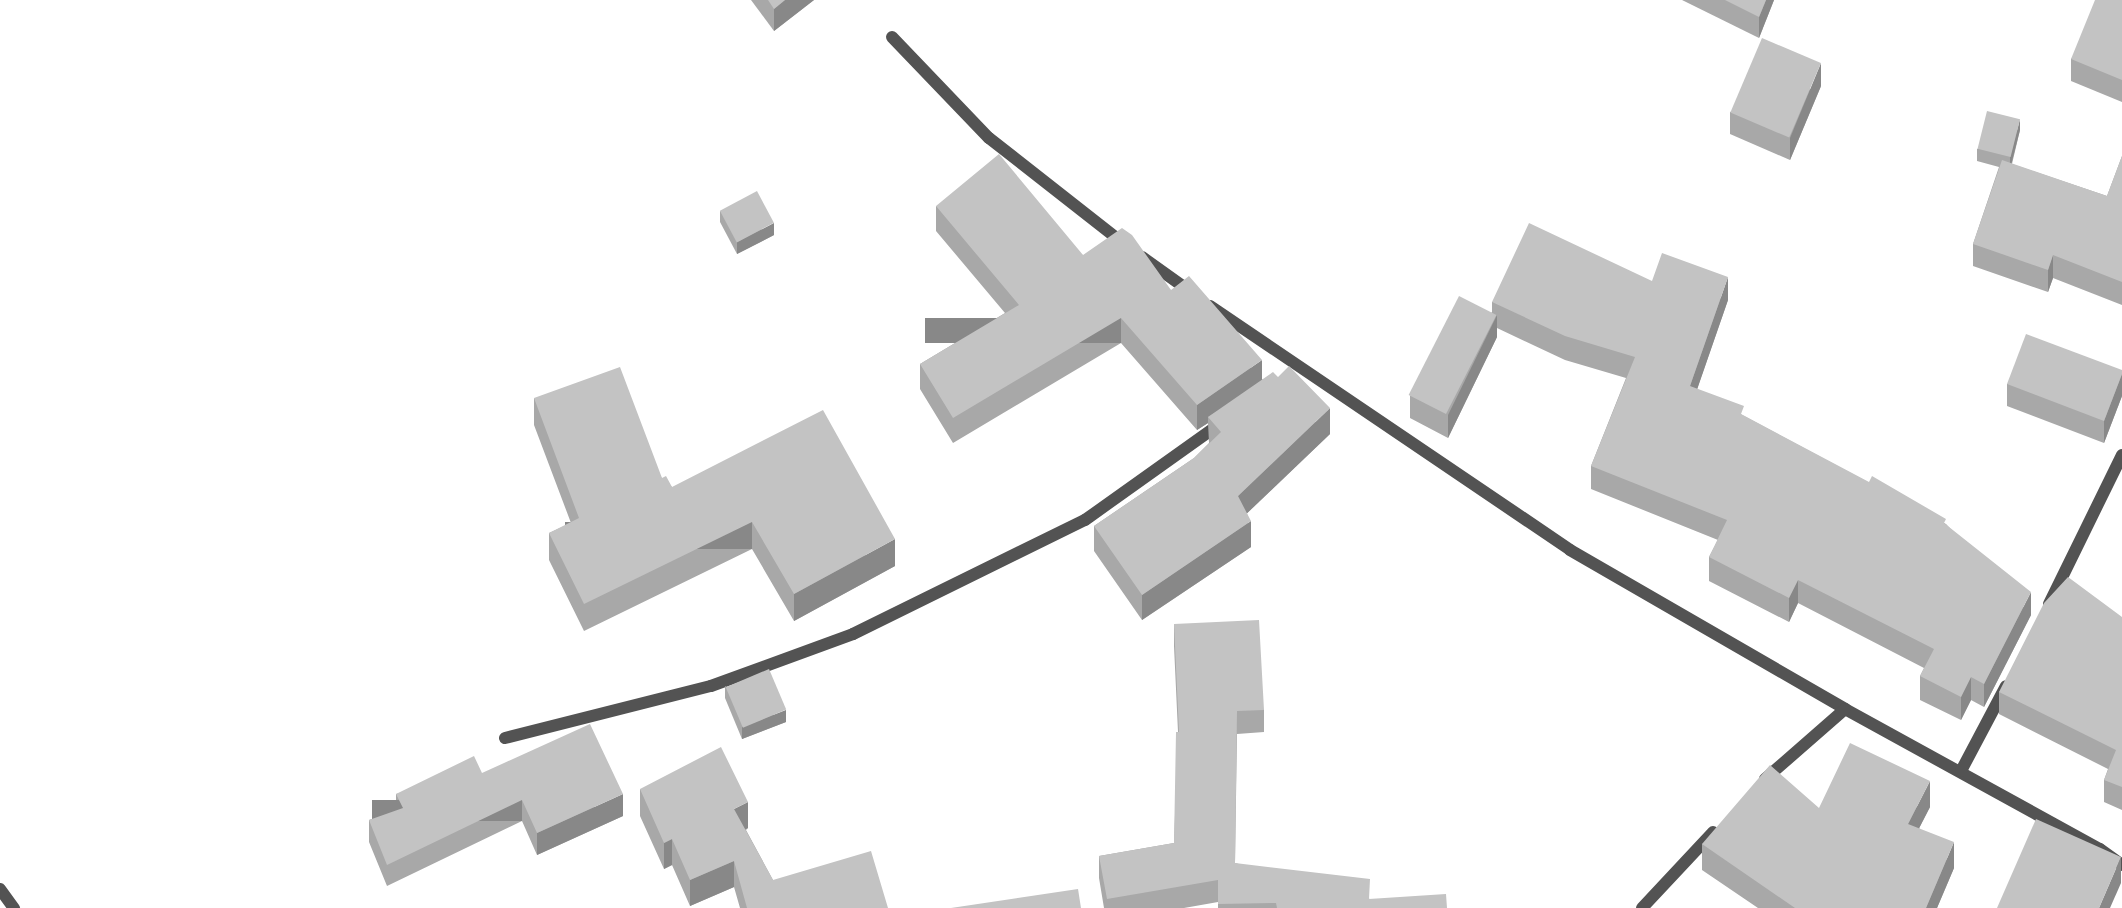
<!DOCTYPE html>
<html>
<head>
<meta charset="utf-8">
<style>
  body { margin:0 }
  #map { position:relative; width:2122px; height:908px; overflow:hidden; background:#fff; font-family:Poppins,sans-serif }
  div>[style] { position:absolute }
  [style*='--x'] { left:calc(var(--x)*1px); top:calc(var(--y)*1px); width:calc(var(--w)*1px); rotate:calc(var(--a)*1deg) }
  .minor>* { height:12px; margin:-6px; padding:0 6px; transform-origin:6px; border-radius:6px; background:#535353 }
  .wall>* { inset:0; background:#a8a8a8 }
  .shaded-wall>* { inset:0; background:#888; transform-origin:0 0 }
  .building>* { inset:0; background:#c3c3c3; transform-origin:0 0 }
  span { translate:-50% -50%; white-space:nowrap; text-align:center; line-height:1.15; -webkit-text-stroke:6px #fff; paint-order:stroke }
</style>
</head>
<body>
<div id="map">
  <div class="minor">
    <div style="--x:892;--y:37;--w:140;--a:46.2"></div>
    <div style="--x:989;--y:138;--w:170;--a:38.1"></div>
    <div style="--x:1142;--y:257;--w:60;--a:35.5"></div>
    <div style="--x:1210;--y:306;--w:435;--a:34.1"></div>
    <div style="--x:1570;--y:550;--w:318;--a:30"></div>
    <div style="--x:1845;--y:709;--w:291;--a:28.8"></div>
    <div style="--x:2100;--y:849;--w:27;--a:36"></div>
    <div style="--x:2049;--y:604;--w:166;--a:-63.9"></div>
    <div style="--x:505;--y:738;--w:212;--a:-14.2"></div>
    <div style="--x:711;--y:686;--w:151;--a:-20.1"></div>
    <div style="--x:853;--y:634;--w:258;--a:-26.2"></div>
    <div style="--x:1085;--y:520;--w:167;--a:-35.5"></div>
    <div style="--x:1961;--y:771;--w:96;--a:-62.1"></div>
    <div style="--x:1765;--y:779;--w:106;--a:-41.2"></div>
    <div style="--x:0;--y:889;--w:24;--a:54"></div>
    <div style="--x:1642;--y:908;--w:104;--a:-46.9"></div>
  </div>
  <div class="wall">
    <div style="clip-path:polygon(751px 0,814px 0,774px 31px)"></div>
    <div style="clip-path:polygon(1682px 0,1774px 0,1759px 38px)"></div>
    <div style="clip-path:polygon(2122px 0,2122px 102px,2071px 81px,2071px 59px)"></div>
    <div style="clip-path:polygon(1821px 86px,1790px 160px,1730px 134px,1730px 112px)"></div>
    <div style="clip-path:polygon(2020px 130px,2012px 164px,2107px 196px,2122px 156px,2122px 305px,2053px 278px,2048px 292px,1973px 266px,1973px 244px,1999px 167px,1977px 161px,1977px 149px)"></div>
    <div style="clip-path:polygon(936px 206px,1083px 255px,1171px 290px,1262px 379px,1330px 434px,1247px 513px,1251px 547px,1142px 620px,1094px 551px,1094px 526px,1194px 458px,1209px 443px,1208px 423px,1197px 430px,1121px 343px,953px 443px,920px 389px,920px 364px,1005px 313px,936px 231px)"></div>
    <div style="clip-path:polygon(720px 211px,774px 235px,737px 254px,720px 222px)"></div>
    <div style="clip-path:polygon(1652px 281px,1728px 300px,1697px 389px,1744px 416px,1946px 524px,2031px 615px,1984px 707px,1971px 700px,1961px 720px,1920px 700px,1920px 676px,1924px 668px,1798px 603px,1789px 622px,1709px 581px,1709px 557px,1718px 540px,1591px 489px,1591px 466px,1626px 378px,1565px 360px,1497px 328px,1497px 337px,1448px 438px,1410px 418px,1410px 396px,1492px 312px,1492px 302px)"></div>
    <div style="clip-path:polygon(2122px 370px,2122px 396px,2104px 443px,2007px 406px,2007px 384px)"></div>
    <div style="clip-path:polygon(534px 398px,662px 478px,672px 487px,895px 566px,794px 621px,752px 549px,584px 631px,549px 560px,549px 533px,571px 523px,534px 425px)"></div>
    <div style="clip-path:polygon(2122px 617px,2122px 810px,2104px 802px,2104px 780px,2108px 769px,1999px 714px,1999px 692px)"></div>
    <div style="clip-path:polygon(1174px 624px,1264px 710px,1264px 732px,1237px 734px,1235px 863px,1370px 899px,1447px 908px,1218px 908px,1218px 902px,1184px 908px,1104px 908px,1099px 878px,1099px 856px,1174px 843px,1178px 732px,1174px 646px)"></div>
    <div style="clip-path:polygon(725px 686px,786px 722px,742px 739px,725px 698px)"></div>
    <div style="clip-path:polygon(482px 773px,623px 816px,537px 855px,522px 821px,387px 886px,369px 842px,369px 820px,396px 810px,396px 794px)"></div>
    <div style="clip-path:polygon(640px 789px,748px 828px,746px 830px,773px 880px,888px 908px,740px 908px,734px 887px,690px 906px,672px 865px,664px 869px,640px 816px)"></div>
    <div style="clip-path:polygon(1930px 807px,1919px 828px,1954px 868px,1937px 908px,1758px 908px,1702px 870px,1702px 844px,1819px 808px)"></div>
  </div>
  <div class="shaded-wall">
    <div style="clip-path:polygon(785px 0,814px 0,774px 31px,774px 9px)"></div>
    <div style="clip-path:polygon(1766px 0,1774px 0,1759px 38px,1759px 17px)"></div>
    <div style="clip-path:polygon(1821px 63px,1821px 86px,1790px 160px,1790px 138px)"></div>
    <div style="clip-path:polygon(2020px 119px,2020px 130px,2010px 169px,2010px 157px)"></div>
    <div style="clip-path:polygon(774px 223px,774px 235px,737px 254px,737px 242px)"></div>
    <div style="clip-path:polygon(2053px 255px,2053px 278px,2048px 292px,2048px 270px)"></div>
    <div style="clip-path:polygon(1728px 277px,1728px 300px,1690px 410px,1690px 386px)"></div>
    <div style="clip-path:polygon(1497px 315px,1497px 337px,1448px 438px,1448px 415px)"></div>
    <div style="left:1121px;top:318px;width:25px;height:196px;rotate:90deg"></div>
    <div style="clip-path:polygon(1262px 360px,1262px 384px,1208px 417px,1208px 423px,1197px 430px,1197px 405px)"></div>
    <div style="clip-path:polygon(2122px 374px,2122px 396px,2104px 443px,2104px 421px)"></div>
    <div style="clip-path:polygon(1330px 408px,1330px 434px,1238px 522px,1238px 496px)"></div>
    <div style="clip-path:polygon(1251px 521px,1251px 547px,1142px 620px,1142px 595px)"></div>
    <div style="left:752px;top:522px;width:27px;height:187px;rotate:90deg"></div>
    <div style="clip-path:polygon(895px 539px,895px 566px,794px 621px,794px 594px)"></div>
    <div style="clip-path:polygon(1798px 580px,1798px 603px,1789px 622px,1789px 598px)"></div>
    <div style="clip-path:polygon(2031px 592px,2031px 615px,1984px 707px,1984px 684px)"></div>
    <div style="clip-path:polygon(1971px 677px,1971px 700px,1961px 720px,1961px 697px)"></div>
    <div style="clip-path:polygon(786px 710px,786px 722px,742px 739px,742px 727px)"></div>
    <div style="clip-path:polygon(1930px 781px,1930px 807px,1908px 850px,1908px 824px)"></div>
    <div style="clip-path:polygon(623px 794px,623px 816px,537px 855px,537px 833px)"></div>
    <div style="left:522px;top:800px;width:21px;height:150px;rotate:90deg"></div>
    <div style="clip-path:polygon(748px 802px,748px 828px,734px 835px,734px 809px)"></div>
    <div style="clip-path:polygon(672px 839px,672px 865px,664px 869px,664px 843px)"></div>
    <div style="clip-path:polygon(1954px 842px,1954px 868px,1937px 908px,1926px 908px)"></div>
    <div style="clip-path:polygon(2121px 857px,2121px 883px,2110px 908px,2099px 908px)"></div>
    <div style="clip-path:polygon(734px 861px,734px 887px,690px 906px,690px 880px)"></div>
  </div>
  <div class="building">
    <div style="clip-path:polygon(768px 0,785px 0,774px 9px)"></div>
    <div style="clip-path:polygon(1725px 0,1766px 0,1759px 17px)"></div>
    <div style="clip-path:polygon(2095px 0,2122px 0,2122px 80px,2071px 59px)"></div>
    <div style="left:1762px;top:38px;width:64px;height:81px;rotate:23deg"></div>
    <div style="left:1987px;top:111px;width:34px;height:39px;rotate:14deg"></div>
    <div style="clip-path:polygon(999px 154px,1083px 255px,1122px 228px,1132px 235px,1171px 290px,1189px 276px,1262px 360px,1197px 405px,1121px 318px,953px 418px,920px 364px,1019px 305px,936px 206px)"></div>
    <div style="clip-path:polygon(2122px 156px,2122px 282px,2053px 255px,2048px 270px,1973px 244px,2002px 160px,2107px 196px)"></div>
    <div style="left:757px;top:191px;width:36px;height:42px;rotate:62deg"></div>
    <div style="clip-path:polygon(1529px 223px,1652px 281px,1662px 253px,1728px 277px,1690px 386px,1744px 406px,1741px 414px,1869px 482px,1872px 476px,1946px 519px,1944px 523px,2031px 592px,1984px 684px,1971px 677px,1961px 697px,1920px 676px,1934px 649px,1798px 580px,1789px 598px,1709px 557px,1727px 520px,1591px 466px,1635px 357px,1565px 336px,1492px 302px)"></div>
    <div style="left:1459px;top:296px;width:42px;height:111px;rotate:27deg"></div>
    <div style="clip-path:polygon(2026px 334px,2122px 370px,2122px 374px,2104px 421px,2007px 384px)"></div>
    <div style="clip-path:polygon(1289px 366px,1330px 408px,1238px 496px,1251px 521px,1142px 595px,1094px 526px,1194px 458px,1221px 432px,1208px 417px,1273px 372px,1278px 377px)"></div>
    <div style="clip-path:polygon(620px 367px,662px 478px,666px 476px,672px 487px,823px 410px,895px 539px,794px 594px,752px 522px,584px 604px,549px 533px,579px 518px,534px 398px)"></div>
    <div style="clip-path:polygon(2068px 577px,2122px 617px,2122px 787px,2104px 780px,2116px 750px,1999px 692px,2044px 603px)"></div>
    <div style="clip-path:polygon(1259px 620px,1264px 710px,1237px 711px,1235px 863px,1370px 879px,1369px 899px,1446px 894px,1447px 908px,1277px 908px,1276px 903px,1218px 904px,1218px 880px,1107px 899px,1099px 856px,1174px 843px,1176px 732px,1179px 732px,1174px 624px)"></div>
    <div style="left:769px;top:669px;width:44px;height:47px;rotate:67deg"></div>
    <div style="clip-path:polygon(590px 724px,623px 794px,537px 833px,522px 800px,387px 865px,369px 820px,403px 808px,396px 794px,474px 756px,482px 773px)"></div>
    <div style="clip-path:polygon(1850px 743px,1930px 781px,1908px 824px,1954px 842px,1926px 908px,1795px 908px,1702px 844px,1770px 765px,1819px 808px)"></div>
    <div style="clip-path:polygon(721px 747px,748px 802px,734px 809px,773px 880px,871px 851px,888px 908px,747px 908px,734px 861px,690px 880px,672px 839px,664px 843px,640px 789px)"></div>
    <div style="clip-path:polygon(2036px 819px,2121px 857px,2099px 908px,1997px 908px)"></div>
    <div style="clip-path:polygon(1078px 889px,1081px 908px,951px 908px)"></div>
  </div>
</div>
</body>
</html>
